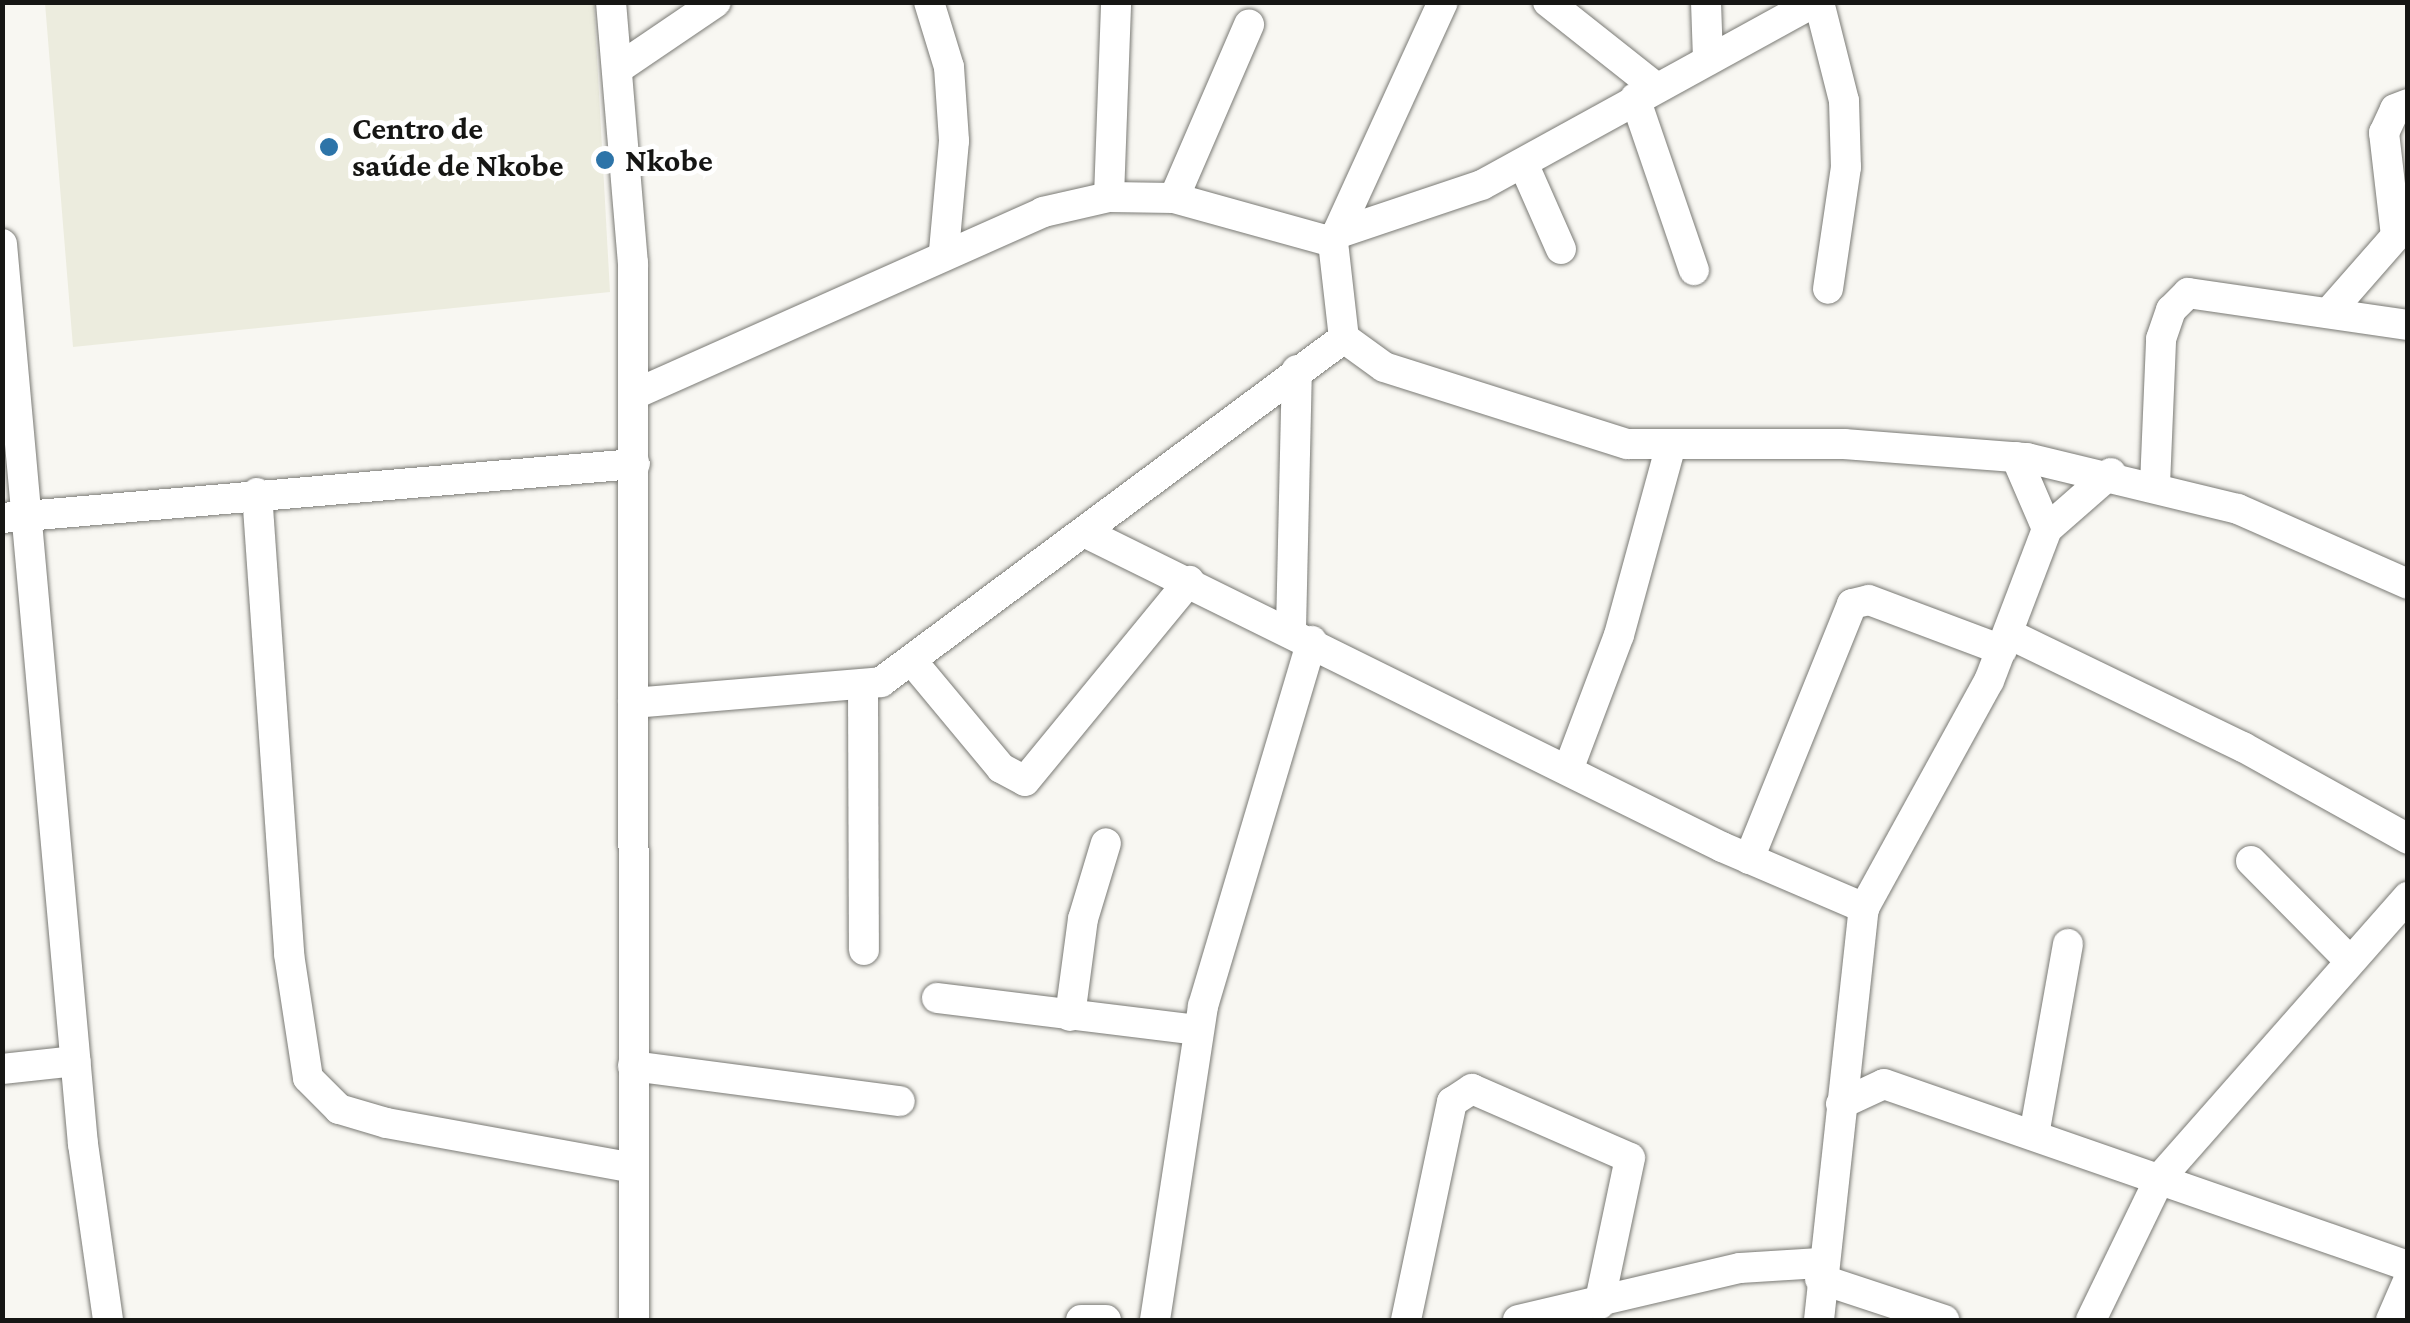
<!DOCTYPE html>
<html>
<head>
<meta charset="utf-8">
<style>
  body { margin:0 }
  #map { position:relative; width:2410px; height:1323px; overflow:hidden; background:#f8f7f2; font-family:"Crimson Pro",serif }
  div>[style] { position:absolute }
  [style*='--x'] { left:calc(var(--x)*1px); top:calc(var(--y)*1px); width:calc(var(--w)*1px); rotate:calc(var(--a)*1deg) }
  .built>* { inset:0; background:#ececde }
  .roads { filter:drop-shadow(0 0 2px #7a7a75) drop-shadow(0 0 2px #7a7a75) }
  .minor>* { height:30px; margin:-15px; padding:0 15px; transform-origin:15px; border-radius:15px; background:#fff }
  .dots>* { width:28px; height:28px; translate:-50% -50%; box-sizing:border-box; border:5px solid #fff; border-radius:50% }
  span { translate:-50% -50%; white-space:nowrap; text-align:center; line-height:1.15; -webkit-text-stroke:10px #fff; paint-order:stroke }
  .poi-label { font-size:32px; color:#161614; font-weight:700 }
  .left { translate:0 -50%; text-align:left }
  .frame { position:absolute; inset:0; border:5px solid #161614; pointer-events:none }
</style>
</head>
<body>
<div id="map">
  <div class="built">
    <div style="clip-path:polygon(45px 3px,594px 3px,610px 292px,73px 347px)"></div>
  </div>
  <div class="roads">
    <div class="minor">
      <div style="--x:611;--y:2;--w:262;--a:85.2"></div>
      <div style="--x:633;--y:263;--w:1057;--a:89.95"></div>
      <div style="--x:929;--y:2;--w:68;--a:72.9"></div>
      <div style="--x:949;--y:67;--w:74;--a:86.1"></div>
      <div style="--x:954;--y:141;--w:109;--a:95.2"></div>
      <div style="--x:1548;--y:2;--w:135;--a:38.4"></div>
      <div style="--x:1706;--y:2;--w:56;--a:88"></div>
      <div style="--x:1819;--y:2;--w:102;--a:75.8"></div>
      <div style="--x:1844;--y:101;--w:66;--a:88.3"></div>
      <div style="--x:1846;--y:167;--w:123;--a:98.4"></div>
      <div style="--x:619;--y:68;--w:117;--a:-34.2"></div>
      <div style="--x:1635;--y:98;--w:182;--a:71.1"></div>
      <div style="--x:1523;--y:163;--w:94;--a:66.2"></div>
      <div style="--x:1109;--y:197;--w:195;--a:-87.9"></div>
      <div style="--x:1174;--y:198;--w:189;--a:-66.6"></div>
      <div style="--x:1336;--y:234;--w:154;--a:-18.6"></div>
      <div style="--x:1482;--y:185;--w:380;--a:-28.8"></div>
      <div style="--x:1333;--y:242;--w:264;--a:-65.4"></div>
      <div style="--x:2;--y:244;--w:904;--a:84.86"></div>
      <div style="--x:83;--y:1144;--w:178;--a:81.9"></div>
      <div style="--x:2332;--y:309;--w:97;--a:-48.8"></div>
      <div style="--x:2396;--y:236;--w:104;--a:-96.6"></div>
      <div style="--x:2384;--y:133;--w:26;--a:-65"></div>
      <div style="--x:2395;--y:109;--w:14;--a:-21"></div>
      <div style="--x:635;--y:394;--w:447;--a:-24"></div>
      <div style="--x:1043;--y:212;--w:68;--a:-12.8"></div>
      <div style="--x:1109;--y:197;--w:65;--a:0.9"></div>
      <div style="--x:1174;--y:198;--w:165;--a:15.5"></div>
      <div style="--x:1333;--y:242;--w:97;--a:83.5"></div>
      <div style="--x:1344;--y:338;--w:49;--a:35.9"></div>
      <div style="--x:1384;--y:367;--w:255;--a:17.6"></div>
      <div style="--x:1627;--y:444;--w:217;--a:0"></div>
      <div style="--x:1844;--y:444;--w:184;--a:4.4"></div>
      <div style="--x:2027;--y:458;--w:217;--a:13.6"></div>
      <div style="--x:2238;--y:509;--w:186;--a:23.8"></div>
      <div style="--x:2016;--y:457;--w:78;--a:66.7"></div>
      <div style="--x:2155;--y:485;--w:146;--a:-87.6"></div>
      <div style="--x:2161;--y:339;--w:31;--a:-71"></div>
      <div style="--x:2171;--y:310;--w:24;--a:-45"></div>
      <div style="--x:2188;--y:293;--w:222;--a:8.3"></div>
      <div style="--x:257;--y:493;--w:462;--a:86"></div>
      <div style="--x:289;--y:954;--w:125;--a:81.3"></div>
      <div style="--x:308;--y:1078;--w:44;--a:45"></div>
      <div style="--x:339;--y:1109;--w:49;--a:16.6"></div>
      <div style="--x:386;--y:1123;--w:251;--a:10.3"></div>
      <div style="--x:2;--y:518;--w:635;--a:-4.88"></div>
      <div style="--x:1086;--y:533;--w:709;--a:26.28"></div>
      <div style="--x:1722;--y:847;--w:155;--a:23.2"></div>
      <div style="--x:1291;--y:630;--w:260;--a:-88.7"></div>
      <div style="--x:2009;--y:634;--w:260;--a:25.8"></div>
      <div style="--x:2243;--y:747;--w:189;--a:29.1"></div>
      <div style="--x:912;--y:661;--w:139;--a:50.2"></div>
      <div style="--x:1001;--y:768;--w:27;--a:28"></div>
      <div style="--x:1025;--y:781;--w:259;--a:-50.6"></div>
      <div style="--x:863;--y:689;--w:261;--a:89.8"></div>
      <div style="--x:633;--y:703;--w:249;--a:-4.8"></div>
      <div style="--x:881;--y:682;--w:577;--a:-36.61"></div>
      <div style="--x:1568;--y:770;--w:144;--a:-69.3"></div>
      <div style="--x:1619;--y:635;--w:193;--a:-74.7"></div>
      <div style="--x:1749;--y:859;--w:275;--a:-68"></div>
      <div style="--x:1852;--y:604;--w:17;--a:-13"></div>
      <div style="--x:1869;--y:600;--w:142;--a:20.6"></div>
      <div style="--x:2251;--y:861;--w:136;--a:45.3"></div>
      <div style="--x:937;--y:998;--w:263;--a:7"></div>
      <div style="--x:1070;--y:1016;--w:98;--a:-82.4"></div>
      <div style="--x:1083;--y:919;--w:79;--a:-73.2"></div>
      <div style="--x:633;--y:1066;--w:269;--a:7.5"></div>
      <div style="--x:2;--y:1069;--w:74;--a:-6.2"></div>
      <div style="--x:1841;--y:1104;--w:47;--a:-24.9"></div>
      <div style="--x:1884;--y:1084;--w:555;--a:19.15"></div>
      <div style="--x:2034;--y:1135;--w:194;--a:-79.9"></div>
      <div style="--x:1820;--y:1279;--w:131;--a:18.3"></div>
      <div style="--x:1081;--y:1320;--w:25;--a:0"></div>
      <div style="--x:1155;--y:1320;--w:318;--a:-81.3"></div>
      <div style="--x:1203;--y:1006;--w:381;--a:-73.4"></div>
      <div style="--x:1406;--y:1320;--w:223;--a:-78.1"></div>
      <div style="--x:1452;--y:1102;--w:24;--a:-33"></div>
      <div style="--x:1472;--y:1089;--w:172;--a:23.6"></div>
      <div style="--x:1630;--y:1158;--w:150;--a:101.9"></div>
      <div style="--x:1518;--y:1320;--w:228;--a:-13.2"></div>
      <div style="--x:1740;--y:1268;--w:80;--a:-3.6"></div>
      <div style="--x:1819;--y:1320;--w:414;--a:-83.8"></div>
      <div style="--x:1864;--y:908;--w:259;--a:-61.2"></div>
      <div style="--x:1989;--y:681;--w:163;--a:-69.1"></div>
      <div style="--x:2047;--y:529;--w:85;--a:-41.2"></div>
      <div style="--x:2091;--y:1320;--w:158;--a:-64.1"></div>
      <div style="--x:2160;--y:1178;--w:375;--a:-48.6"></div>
      <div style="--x:2391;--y:1320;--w:43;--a:-66.4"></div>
    </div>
  </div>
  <div class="dots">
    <div style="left:329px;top:147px;background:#2d74a8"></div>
    <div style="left:605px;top:160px;background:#2d74a8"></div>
  </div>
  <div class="poi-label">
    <span class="left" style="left:352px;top:147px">Centro de<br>saúde de Nkobe</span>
    <span class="left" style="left:625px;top:160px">Nkobe</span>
  </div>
  <div class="frame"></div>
</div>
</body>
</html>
